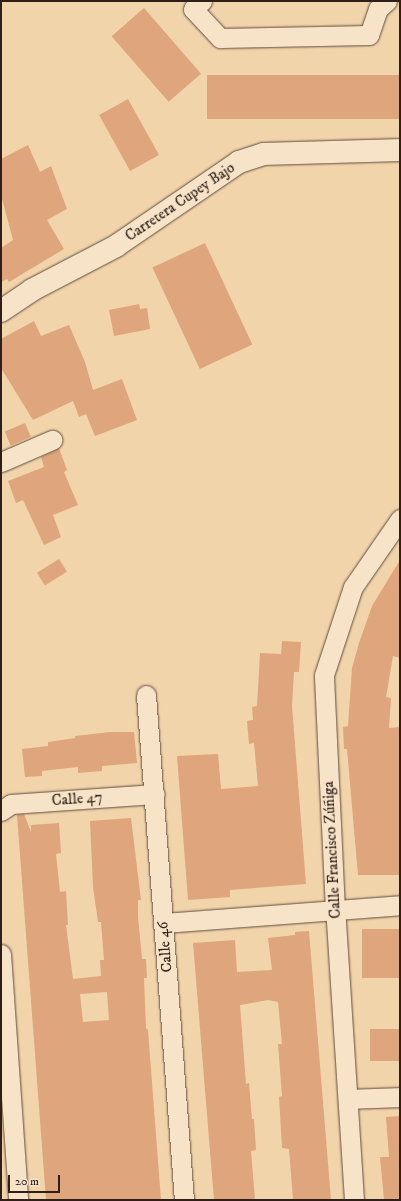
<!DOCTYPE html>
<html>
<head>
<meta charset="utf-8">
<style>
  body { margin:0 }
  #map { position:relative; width:401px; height:1201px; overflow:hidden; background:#f2d4ab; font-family:"IM FELL DW Pica",serif }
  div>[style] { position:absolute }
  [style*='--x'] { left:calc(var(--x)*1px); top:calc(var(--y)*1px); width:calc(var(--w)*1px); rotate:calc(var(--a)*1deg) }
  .building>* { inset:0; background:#dfa57c; transform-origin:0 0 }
  .roads { filter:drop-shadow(0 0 1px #604c3e) drop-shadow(0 0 1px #604c3e) }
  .minor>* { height:19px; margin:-9.5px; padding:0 9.5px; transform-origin:9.5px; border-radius:9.5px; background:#f7e3c8 }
  .tertiary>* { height:22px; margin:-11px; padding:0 11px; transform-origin:11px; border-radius:11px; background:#f7e3c8 }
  span { translate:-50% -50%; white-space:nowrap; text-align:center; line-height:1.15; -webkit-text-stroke:3px #f7e3c8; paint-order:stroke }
  .street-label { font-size:15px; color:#301f19 }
  .frame { position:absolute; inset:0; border:2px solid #301f19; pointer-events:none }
  .scale { position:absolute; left:8px; top:1175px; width:52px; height:18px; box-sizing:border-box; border:2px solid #301f19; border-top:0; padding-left:5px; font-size:12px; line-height:14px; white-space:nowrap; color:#301f19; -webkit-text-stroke:3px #f7e3c8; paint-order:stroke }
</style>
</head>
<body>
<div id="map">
  <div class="building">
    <div style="left:144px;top:8px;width:87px;height:43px;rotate:49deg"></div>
    <div style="left:400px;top:75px;width:44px;height:193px;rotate:90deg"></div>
    <div style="left:128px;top:99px;width:64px;height:33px;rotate:61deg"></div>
    <div style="clip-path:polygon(28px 145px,40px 172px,51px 166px,67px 209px,47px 220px,64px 249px,9px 282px,7px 279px,1px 282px,1px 248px,13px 240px,1px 195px,1px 159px)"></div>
    <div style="left:205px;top:243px;width:112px;height:58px;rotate:65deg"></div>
    <div style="clip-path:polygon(139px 304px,140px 309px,147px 308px,150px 329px,114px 336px,109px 310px)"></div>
    <div style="clip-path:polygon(34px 321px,41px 336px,69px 325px,85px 362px,93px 390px,122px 379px,137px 420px,95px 436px,86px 414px,79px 417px,73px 401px,33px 420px,1px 368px,1px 339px)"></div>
    <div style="left:25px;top:423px;width:15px;height:22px;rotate:67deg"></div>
    <div style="clip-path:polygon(59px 448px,67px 470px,64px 472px,78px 505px,53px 515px,61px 537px,44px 545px,23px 500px,16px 503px,8px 481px,44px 467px,41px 457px)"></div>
    <div style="left:59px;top:559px;width:15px;height:26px;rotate:58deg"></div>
    <div style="clip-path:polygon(400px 560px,400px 658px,393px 656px,386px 697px,391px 698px,389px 728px,400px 727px,400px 875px,358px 875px,347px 749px,344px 749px,343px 727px,348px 726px,352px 668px,359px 643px,372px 606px)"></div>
    <div style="clip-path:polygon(282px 641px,301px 642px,299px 672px,294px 672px,292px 706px,306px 884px,230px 890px,230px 897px,188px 900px,177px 756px,218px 754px,221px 789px,258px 786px,254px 743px,249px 744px,247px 721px,253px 720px,252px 707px,257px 706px,260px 653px,281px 654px)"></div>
    <div style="clip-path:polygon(110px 732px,134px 732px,137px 763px,102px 766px,102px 771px,78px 773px,78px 767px,42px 771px,42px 776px,25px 777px,22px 749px,48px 746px,48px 742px,75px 738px,75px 736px)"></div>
    <div style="clip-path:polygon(evenodd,24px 814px,31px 832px,31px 825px,59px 823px,61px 853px,56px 854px,60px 892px,66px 891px,68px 925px,66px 925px,73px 979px,101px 976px,100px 960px,104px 960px,101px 922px,98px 922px,93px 887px,90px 821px,131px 818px,141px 900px,138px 900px,138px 917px,142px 959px,146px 959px,147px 978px,144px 978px,146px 1028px,148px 1030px,161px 1200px,46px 1200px,17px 815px,24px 814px,107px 992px,109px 1020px,83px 1022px,80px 994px,107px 992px)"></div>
    <div style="left:400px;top:929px;width:49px;height:38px;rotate:90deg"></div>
    <div style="clip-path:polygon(309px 931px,331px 1200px,293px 1200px,289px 1149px,282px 1148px,279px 1097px,282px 1096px,278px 1044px,282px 1044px,278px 1002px,268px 1000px,240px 1005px,246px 1084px,249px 1083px,252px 1119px,254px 1119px,256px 1150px,251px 1151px,255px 1200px,214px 1200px,193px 943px,235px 940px,237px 972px,272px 970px,268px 938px,295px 935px,295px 932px)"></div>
    <div style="left:400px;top:1029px;width:32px;height:30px;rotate:90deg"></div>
    <div style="clip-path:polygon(400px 1116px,400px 1200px,384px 1200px,380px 1157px,389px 1157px,386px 1117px)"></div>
  </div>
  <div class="roads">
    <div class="minor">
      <div style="--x:202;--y:1;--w:12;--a:138"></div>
      <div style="--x:193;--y:9;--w:40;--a:47"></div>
      <div style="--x:220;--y:38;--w:149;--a:-1.2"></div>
      <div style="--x:369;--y:35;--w:28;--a:-71"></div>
      <div style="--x:378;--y:9;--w:12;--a:-42"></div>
      <div style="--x:1;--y:462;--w:56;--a:-23.3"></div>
      <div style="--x:146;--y:695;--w:506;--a:85.7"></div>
      <div style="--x:1;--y:811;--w:12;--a:-35"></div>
      <div style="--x:11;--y:804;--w:144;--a:-4"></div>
      <div style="--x:163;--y:923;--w:238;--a:-4.3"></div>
      <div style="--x:1;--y:954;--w:247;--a:86"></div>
      <div style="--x:348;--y:1099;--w:52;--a:-2.2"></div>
      <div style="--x:354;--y:1200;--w:291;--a:-93.7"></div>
      <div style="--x:335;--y:910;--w:235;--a:-92.7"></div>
      <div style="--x:324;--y:675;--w:93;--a:-71.8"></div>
      <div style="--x:353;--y:587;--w:83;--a:-55.3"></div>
    </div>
    <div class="tertiary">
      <div style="--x:1;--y:311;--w:37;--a:-34"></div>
      <div style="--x:32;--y:290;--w:95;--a:-27.6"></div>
      <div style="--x:116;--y:246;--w:149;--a:-34.3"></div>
      <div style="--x:239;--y:162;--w:26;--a:-18"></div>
      <div style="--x:264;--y:154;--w:136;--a:-1.7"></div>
    </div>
  </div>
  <div class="street-label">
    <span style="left:180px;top:202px;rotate:-34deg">Carretera Cupey Bajo</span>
    <span style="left:77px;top:799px;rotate:-4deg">Calle 47</span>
    <span style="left:332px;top:850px;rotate:-93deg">Calle Francisco Zúñiga</span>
    <span style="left:165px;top:947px;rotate:-95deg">Calle 46</span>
  </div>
  <div class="frame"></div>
  <div class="scale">20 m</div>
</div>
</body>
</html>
